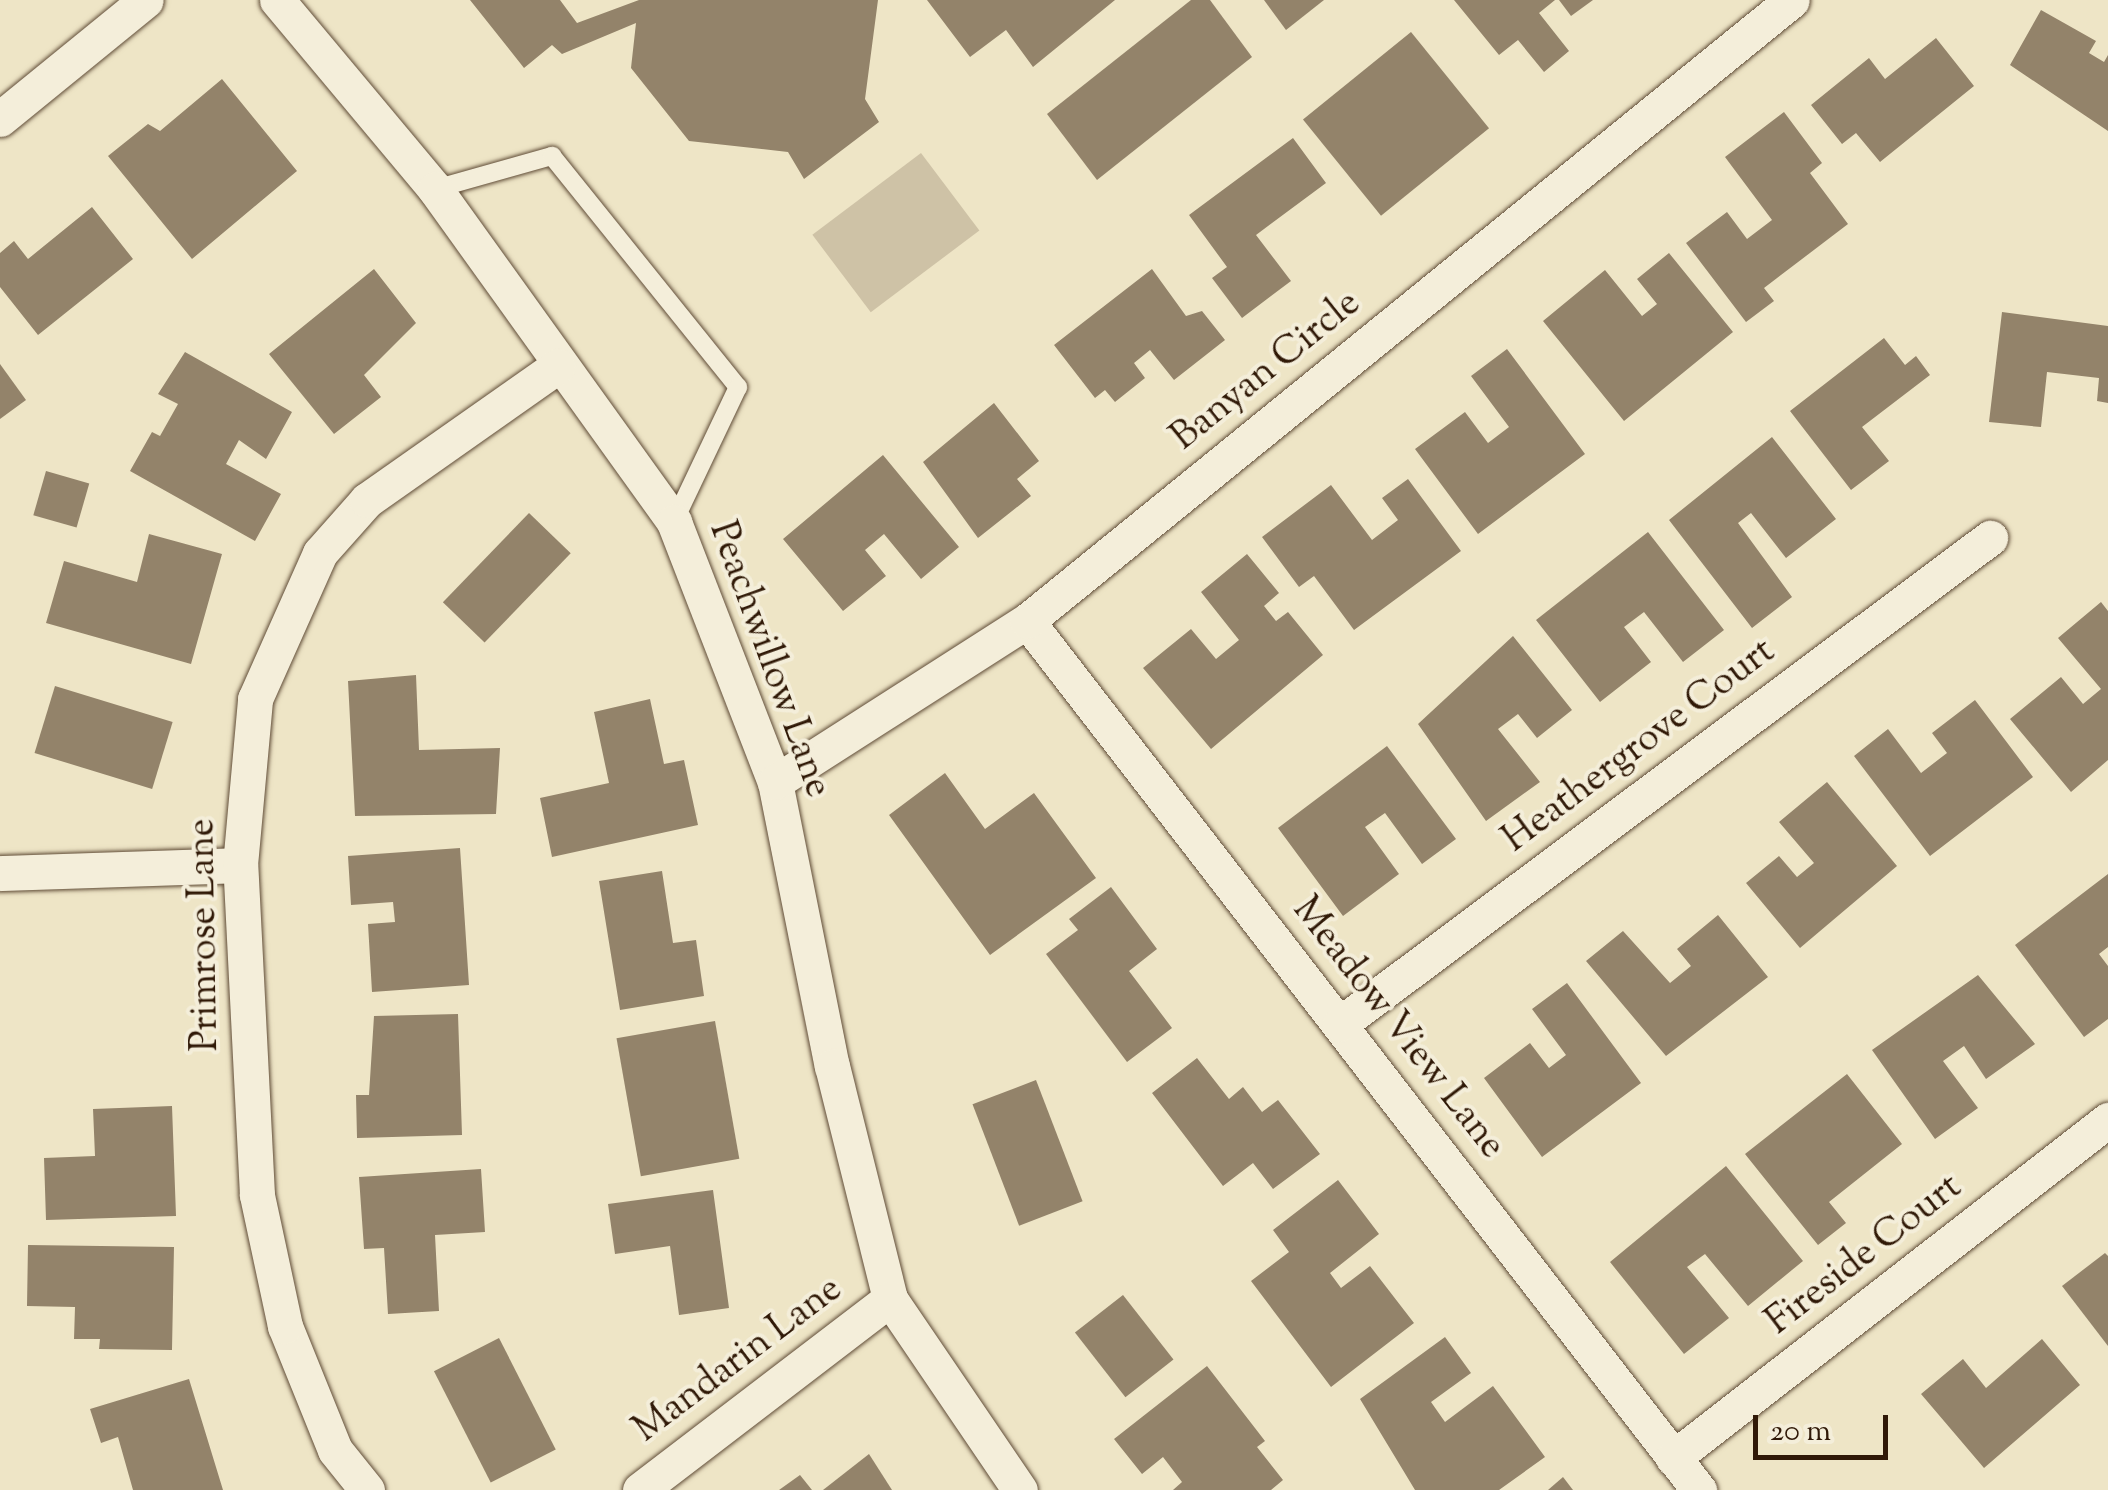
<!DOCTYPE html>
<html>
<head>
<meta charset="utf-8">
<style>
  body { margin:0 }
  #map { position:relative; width:2108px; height:1490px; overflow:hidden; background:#eee5c6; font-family:"Sorts Mill Goudy",serif }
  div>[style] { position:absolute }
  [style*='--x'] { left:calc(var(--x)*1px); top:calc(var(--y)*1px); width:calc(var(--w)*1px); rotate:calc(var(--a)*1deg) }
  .green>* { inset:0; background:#cec2a6; transform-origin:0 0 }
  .building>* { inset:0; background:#93836a; transform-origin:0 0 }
  .roads { filter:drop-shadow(0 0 2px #604c37) drop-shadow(0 0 2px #604c37) }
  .lane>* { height:18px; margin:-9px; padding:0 9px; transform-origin:9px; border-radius:9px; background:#f4eeda }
  .street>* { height:35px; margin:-17.5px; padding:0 17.5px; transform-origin:17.5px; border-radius:17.5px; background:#f4eeda }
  span { translate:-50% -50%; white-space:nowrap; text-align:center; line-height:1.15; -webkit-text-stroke:8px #f4eeda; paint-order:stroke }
  .street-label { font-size:38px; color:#301907 }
  .scale { position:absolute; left:1753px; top:1415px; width:135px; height:45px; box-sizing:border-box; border:5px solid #301907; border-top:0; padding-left:12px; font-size:30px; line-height:35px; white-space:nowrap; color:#301907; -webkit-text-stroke:8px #f4eeda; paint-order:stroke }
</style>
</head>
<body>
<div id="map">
  <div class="green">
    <div style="left:921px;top:153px;width:97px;height:136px;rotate:53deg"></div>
  </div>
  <div class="building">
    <div style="clip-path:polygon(470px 0,560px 0,577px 23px,639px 0,878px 0,865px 99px,879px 122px,804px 179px,788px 152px,689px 141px,631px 68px,636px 23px,562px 54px,552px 45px,524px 68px)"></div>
    <div style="clip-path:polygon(927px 0,1115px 0,1033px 67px,1006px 30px,970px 57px)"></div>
    <div style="clip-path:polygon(1191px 0,1210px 0,1252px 57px,1097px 180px,1047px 114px)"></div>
    <div style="clip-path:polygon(1264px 0,1324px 0,1286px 30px)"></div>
    <div style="clip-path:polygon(1454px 0,1555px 0,1539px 13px,1569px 51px,1544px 72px,1518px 40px,1499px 55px)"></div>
    <div style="clip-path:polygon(1559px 0,1593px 0,1571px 16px)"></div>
    <div style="clip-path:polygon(2041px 10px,2096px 41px,2089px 53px,2104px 62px,2108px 55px,2108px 131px,2010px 65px)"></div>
    <div style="left:1411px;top:32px;width:124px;height:139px;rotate:51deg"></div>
    <div style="clip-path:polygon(1936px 38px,1974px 86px,1880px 162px,1856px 133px,1842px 144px,1811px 105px,1869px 58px,1885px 79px)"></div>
    <div style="clip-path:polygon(222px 79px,297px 171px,192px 259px,108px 156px,148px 124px,160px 131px)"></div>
    <div style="clip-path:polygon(1784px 112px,1822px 163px,1810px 173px,1848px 224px,1764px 288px,1774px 301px,1746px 322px,1686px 243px,1727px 212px,1747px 239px,1772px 220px,1725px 157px)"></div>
    <div style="clip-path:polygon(1293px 138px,1326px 183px,1256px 235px,1291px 281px,1242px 318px,1212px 278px,1227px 267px,1189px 215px)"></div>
    <div style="clip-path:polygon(92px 207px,133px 259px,38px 335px,0 287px,0 253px,14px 241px,28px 259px)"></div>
    <div style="clip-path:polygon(1669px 253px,1733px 332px,1624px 421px,1543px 321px,1605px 270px,1642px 316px,1657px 304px,1637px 279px)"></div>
    <div style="clip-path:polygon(374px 269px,416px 323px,364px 375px,381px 397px,334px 434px,269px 354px)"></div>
    <div style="clip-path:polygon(1152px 269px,1186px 316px,1202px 311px,1225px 340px,1174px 380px,1150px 350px,1134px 363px,1145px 378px,1115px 402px,1105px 390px,1095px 398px,1054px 345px)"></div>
    <div style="clip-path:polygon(2002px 312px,2108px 326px,2108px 403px,2097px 401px,2099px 378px,2047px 372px,2041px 427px,1989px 422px)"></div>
    <div style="clip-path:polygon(1884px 338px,1905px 365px,1916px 356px,1930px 375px,1862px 427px,1889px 461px,1851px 490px,1790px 411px)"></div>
    <div style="clip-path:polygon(1507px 349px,1585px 454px,1478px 534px,1415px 449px,1465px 412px,1488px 443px,1509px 427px,1471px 376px)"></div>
    <div style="clip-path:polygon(185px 352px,292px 412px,266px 459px,239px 440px,226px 464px,281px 494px,255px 541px,130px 471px,152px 432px,160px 436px,178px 404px,158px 394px)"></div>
    <div style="clip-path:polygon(0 364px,26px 400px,0 419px)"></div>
    <div style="clip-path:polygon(994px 403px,1039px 461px,1017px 479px,1031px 496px,978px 538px,923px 462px)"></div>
    <div style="clip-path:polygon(1772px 437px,1836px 519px,1786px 558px,1751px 513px,1738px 523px,1792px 597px,1752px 628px,1669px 520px)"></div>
    <div style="clip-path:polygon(883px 455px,959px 547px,921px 579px,884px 534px,865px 550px,886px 576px,843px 611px,783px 539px)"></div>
    <div style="left:46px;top:471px;width:45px;height:46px;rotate:16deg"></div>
    <div style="clip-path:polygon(1408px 479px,1461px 551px,1354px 630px,1314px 576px,1299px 587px,1262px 537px,1331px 485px,1372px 540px,1398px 520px,1382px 498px)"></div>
    <div style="left:529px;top:513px;width:58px;height:124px;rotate:44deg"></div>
    <div style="clip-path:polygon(1648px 532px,1724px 630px,1683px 662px,1644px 612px,1624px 627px,1651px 662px,1600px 702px,1536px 620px)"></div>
    <div style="clip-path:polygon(149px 534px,222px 554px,191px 664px,46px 623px,64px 561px,137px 582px)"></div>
    <div style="clip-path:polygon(1247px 554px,1279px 593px,1264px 606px,1276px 621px,1288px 612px,1323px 655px,1211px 749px,1143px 668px,1191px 629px,1216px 659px,1239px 640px,1201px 592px)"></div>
    <div style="clip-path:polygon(2101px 602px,2108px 611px,2108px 760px,2071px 792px,2010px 719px,2061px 677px,2083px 704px,2101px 689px,2058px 638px)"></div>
    <div style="clip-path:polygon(1513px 636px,1572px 710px,1537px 738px,1518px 714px,1498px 729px,1540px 782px,1486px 821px,1418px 724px)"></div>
    <div style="clip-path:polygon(416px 675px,419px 750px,500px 748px,496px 814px,355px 816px,348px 681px)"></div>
    <div style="left:55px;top:686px;width:123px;height:70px;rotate:17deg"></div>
    <div style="clip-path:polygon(650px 699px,664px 764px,684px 760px,698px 825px,552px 857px,540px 798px,609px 783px,594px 712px)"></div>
    <div style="clip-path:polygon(1975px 700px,2033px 777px,1930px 856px,1854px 756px,1888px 729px,1921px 773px,1947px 753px,1932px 733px)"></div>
    <div style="clip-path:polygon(1387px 746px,1456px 839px,1422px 864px,1385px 813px,1365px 827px,1399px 874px,1343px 916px,1278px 828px)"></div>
    <div style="clip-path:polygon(945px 773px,985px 829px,1034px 793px,1096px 878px,990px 955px,889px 815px)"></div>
    <div style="clip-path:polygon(1827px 782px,1897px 866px,1800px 948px,1746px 883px,1779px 856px,1797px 877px,1814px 863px,1779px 822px)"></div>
    <div style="clip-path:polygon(460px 848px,469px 985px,372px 992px,368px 924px,395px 922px,393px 902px,351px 905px,348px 856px)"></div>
    <div style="clip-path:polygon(662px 871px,673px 943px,696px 940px,704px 996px,620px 1010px,599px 881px)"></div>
    <div style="clip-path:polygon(2108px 874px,2108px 947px,2099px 954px,2108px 966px,2108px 1019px,2084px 1037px,2015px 945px)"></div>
    <div style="clip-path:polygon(1111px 887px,1157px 949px,1129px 971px,1172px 1028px,1127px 1062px,1046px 954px,1078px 930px,1069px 919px)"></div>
    <div style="clip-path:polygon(1718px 915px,1768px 977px,1666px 1056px,1586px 961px,1623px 931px,1670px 983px,1691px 966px,1677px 949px)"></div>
    <div style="clip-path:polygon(1978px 975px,2035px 1044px,1986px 1079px,1964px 1046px,1943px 1061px,1978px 1108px,1935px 1139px,1872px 1050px)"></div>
    <div style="clip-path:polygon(1567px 983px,1641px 1083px,1542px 1157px,1484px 1078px,1530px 1043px,1549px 1068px,1566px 1055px,1532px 1009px)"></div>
    <div style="clip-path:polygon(458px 1014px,462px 1135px,357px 1138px,356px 1095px,369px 1095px,374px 1016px)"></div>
    <div style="left:715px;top:1021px;width:140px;height:100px;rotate:80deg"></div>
    <div style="clip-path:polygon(1197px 1058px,1229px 1099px,1243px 1087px,1262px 1112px,1278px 1100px,1320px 1154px,1273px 1189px,1253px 1163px,1223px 1186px,1152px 1093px)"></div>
    <div style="clip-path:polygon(1847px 1074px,1902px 1144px,1829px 1202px,1846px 1223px,1818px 1245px,1745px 1154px)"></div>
    <div style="left:1036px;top:1080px;width:130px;height:68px;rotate:69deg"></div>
    <div style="clip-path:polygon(172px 1106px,176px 1216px,46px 1220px,44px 1158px,95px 1156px,93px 1109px)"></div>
    <div style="clip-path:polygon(1726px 1166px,1803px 1261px,1748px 1306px,1705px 1254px,1687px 1267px,1729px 1318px,1684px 1354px,1610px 1262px)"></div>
    <div style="clip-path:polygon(481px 1169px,485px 1232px,435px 1235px,439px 1311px,388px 1314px,384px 1248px,364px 1249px,359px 1177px)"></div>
    <div style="clip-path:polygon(1338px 1180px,1379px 1234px,1330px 1273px,1341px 1288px,1370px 1266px,1414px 1323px,1331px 1387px,1251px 1281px,1289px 1252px,1273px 1230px)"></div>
    <div style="clip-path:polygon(713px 1190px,729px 1308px,679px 1315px,670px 1246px,615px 1254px,608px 1204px)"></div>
    <div style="clip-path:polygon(28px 1245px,174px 1247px,172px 1350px,99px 1349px,100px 1339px,74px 1339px,75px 1307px,27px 1306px)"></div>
    <div style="clip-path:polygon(2105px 1253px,2108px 1256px,2108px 1346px,2062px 1286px)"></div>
    <div style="left:1123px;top:1295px;width:82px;height:61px;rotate:52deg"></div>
    <div style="clip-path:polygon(1445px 1337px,1471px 1373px,1431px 1402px,1445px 1422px,1493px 1386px,1545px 1457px,1499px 1490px,1415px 1490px,1360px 1399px)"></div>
    <div style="left:499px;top:1338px;width:125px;height:73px;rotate:63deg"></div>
    <div style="clip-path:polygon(2042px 1339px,2080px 1385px,1984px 1468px,1921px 1394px,1963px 1359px,1986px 1388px)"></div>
    <div style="clip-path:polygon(1207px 1366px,1265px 1441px,1257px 1447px,1283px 1480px,1271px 1490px,1173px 1490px,1182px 1482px,1163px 1457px,1142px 1474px,1114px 1439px)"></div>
    <div style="clip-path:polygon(189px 1379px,223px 1490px,133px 1490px,118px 1437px,101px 1443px,90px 1409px)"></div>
    <div style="clip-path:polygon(869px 1454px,892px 1490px,823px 1490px)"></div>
    <div style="clip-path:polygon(800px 1475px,812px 1490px,779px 1490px)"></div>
    <div style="clip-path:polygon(1563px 1477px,1573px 1490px,1548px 1490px)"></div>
  </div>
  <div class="roads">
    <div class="lane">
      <div style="--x:435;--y:189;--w:122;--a:-15.8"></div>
      <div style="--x:552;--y:156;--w:297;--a:51.2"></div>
      <div style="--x:738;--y:387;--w:149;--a:115.4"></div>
    </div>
    <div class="street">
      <div style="--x:277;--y:0;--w:246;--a:50.1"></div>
      <div style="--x:435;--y:189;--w:410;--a:54.3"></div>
      <div style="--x:674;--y:522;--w:279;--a:68.8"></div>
      <div style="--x:775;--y:782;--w:290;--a:78.7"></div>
      <div style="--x:832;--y:1066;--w:240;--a:76"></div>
      <div style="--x:890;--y:1299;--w:231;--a:55.8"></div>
      <div style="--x:0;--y:119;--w:188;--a:-39.2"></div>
      <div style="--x:1027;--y:621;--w:1099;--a:52.29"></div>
      <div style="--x:775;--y:782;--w:299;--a:-32.6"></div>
      <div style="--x:1027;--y:621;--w:985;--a:-39.07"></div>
      <div style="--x:0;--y:873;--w:240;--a:-1.9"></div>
      <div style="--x:1340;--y:1024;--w:812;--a:-36.79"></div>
      <div style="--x:1673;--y:1458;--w:551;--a:-37.85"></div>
      <div style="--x:367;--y:1490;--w:51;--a:-128.7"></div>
      <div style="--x:335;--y:1450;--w:134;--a:-112"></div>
      <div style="--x:285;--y:1326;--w:134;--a:-102.1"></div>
      <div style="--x:257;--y:1195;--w:330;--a:-92.9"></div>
      <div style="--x:240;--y:865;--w:167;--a:-84.8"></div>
      <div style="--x:255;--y:699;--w:160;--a:-66"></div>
      <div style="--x:320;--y:553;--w:71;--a:-48.4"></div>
      <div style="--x:367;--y:500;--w:233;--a:-35.1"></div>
      <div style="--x:640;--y:1490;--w:315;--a:-37.4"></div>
    </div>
  </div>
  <div class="street-label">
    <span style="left:1267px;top:372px;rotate:-39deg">Banyan Circle</span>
    <span style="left:768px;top:660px;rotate:70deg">Peachwillow Lane</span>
    <span style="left:1640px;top:747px;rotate:-37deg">Heathergrove Court</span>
    <span style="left:206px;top:935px;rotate:-91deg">Primrose Lane</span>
    <span style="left:1397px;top:1029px;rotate:52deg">Meadow View Lane</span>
    <span style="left:1865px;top:1256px;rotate:-38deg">Fireside Court</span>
    <span style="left:739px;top:1361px;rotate:-37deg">Mandarin Lane</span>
  </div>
  <div class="scale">20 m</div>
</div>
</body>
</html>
